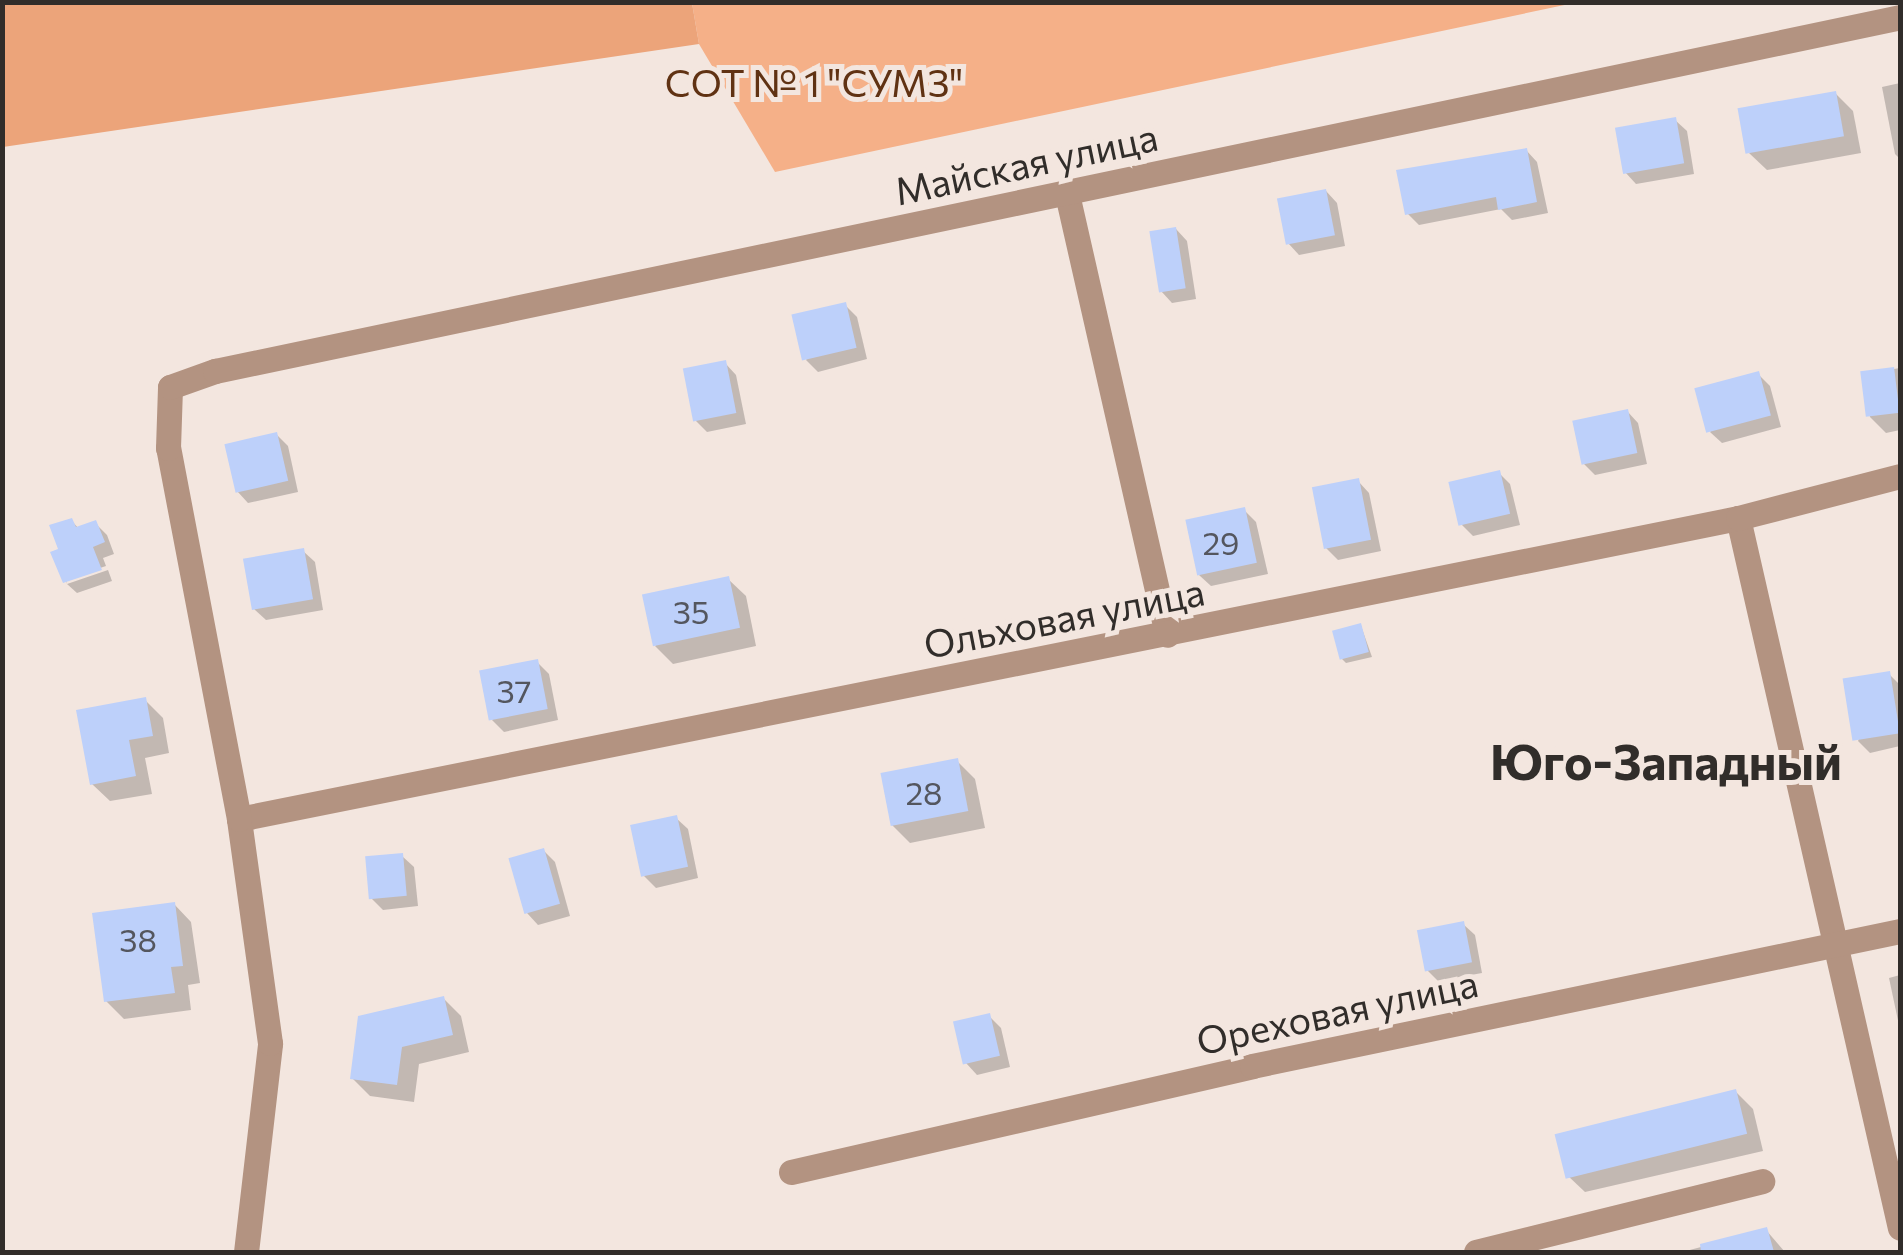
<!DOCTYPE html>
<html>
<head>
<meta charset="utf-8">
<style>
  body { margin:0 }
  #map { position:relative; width:1903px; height:1255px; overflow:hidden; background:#f3e6df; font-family:Commissioner,sans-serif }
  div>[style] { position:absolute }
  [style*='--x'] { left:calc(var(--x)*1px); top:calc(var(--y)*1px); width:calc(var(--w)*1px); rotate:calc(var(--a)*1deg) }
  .green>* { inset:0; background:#f5b088 }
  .forest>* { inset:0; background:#eca47a }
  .shadow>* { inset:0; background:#0003 }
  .building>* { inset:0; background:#bdd0fa; transform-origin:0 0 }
  .minor>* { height:25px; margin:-12.5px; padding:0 12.5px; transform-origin:12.5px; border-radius:12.5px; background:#b39381 }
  span { translate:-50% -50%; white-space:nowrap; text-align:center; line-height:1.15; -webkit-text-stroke:10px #f3e6df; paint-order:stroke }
  .number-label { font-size:32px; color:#54565e }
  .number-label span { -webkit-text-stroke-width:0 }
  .park-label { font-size:38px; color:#603213 }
  .street-label { font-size:38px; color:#312d2a }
  .district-label { font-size:48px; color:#312d2a; font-weight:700 }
  .frame { position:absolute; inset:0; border:5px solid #312d2a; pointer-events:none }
</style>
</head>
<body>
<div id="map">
  <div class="green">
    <div style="clip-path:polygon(692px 3px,1574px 3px,775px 172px,699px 44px)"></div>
  </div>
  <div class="forest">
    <div style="clip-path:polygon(2px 3px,692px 3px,699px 44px,3px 147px)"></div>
  </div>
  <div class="shadow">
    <div style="clip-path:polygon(1900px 83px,1900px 159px,1895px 154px,1882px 87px)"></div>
    <div style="clip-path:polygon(1835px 93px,1853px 111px,1861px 153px,1767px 170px,1749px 153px)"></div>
    <div style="clip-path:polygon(1675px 120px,1687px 131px,1694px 174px,1636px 184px,1625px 172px)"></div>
    <div style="clip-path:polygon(1526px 150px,1537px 162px,1548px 213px,1512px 220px,1501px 209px,1419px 225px,1407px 213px)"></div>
    <div style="clip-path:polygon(1326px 191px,1337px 203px,1345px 246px,1299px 255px,1288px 243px)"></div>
    <div style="clip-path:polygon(1176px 229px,1187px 241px,1196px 299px,1172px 303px,1161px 291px)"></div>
    <div style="clip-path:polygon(845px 305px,857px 317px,867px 359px,818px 372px,806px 360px)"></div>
    <div style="clip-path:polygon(725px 363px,736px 375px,746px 424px,707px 432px,695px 420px)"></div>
    <div style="clip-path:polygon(1900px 368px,1900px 430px,1886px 433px,1870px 417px,1863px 374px)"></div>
    <div style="clip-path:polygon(1758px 374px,1770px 386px,1781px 427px,1722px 443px,1710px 432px)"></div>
    <div style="clip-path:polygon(1627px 411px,1638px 423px,1647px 464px,1595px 475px,1584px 464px)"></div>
    <div style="clip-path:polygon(276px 434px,288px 446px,298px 492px,248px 503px,237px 491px)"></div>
    <div style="clip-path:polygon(1499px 473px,1510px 484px,1520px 525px,1473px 536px,1461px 524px)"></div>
    <div style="clip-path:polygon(1358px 481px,1369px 493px,1381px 551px,1338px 560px,1326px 548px)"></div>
    <div style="clip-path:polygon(1244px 510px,1256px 522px,1268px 574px,1211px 586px,1199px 575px)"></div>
    <div style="clip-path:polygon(71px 520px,79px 529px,95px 523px,107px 535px,114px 554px,103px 558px,106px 566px,67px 579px,67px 584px,61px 550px)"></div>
    <div style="clip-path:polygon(303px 551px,315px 562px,323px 610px,266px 620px,254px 609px)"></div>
    <div style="clip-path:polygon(108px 570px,112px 581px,77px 593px,67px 584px)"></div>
    <div style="clip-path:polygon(728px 579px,746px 596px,756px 646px,673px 664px,655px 646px)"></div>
    <div style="clip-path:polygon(1361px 626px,1372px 657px,1346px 663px,1341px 658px)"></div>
    <div style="clip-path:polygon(537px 662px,549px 674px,558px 720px,504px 732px,492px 720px)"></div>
    <div style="clip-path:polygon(1889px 674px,1900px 685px,1900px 746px,1870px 753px,1858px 741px)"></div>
    <div style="clip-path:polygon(145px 700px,163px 718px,169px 753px,145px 758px,152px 794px,110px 801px,92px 784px)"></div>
    <div style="clip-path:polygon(957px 761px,975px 779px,985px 828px,910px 843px,892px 825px)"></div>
    <div style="clip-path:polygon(676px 818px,688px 829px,698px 878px,656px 888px,644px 876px)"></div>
    <div style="clip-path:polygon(543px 850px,555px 862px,570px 916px,538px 925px,527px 913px)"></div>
    <div style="clip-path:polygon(402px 856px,414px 867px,418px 906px,383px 910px,371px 898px)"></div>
    <div style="clip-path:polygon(174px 904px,191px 922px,200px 983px,188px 985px,191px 1010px,124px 1019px,106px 1001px)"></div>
    <div style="clip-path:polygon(1463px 924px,1475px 935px,1482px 973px,1438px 981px,1427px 970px)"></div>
    <div style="clip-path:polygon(1900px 975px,1900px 1030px,1889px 978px)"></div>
    <div style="clip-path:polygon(443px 998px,461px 1016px,469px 1052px,419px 1064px,414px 1102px,370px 1096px,352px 1078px)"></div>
    <div style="clip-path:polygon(989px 1016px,1001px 1028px,1010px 1067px,977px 1075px,966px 1063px)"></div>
    <div style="clip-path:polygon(1735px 1091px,1753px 1109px,1763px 1151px,1585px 1192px,1567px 1175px)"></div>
    <div style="clip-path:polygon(1766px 1230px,1785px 1252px,1682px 1252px)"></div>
  </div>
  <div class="building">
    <div style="left:1836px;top:91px;width:46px;height:100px;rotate:80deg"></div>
    <div style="left:1676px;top:117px;width:47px;height:62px;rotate:80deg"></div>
    <div style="clip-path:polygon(1527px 148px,1537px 202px,1498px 210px,1496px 197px,1405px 215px,1396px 170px)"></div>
    <div style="left:1326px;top:189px;width:47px;height:50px;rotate:79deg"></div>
    <div style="left:1176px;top:227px;width:62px;height:27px;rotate:81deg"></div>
    <div style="left:846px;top:302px;width:47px;height:56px;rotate:77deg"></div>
    <div style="left:726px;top:360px;width:54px;height:44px;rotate:79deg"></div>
    <div style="left:1894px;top:367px;width:46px;height:34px;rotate:83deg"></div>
    <div style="left:1759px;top:371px;width:46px;height:67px;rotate:75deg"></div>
    <div style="left:1628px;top:409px;width:45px;height:57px;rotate:78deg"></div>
    <div style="left:277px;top:432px;width:50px;height:54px;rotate:77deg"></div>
    <div style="left:1500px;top:470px;width:45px;height:53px;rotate:77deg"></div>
    <div style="left:1359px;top:478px;width:63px;height:48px;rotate:79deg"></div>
    <div style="left:1245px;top:507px;width:57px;height:61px;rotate:78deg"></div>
    <div style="clip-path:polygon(72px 518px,76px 527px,96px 520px,105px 542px,93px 547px,102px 570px,63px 583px,50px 552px,58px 549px,49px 525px)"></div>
    <div style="left:304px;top:548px;width:52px;height:62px;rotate:80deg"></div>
    <div style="left:729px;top:576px;width:53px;height:89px;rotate:78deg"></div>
    <div style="left:1361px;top:623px;width:30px;height:30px;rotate:75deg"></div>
    <div style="left:538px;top:659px;width:51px;height:60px;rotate:79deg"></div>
    <div style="left:1890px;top:671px;width:63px;height:48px;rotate:81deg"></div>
    <div style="clip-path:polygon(146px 697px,153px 736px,129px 740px,136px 776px,90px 785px,76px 710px)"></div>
    <div style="left:958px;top:758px;width:54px;height:79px;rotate:79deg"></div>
    <div style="left:677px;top:815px;width:53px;height:48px;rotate:78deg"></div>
    <div style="left:544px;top:848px;width:58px;height:37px;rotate:74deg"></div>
    <div style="left:403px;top:853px;width:43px;height:38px;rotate:85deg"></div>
    <div style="clip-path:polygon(175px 902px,183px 966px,171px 967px,175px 993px,104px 1002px,92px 913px)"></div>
    <div style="left:1464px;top:921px;width:42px;height:48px;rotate:79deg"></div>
    <div style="clip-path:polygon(444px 996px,453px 1035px,402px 1047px,397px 1085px,350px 1079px,358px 1016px)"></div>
    <div style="left:990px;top:1013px;width:44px;height:38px;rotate:77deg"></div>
    <div style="left:1736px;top:1089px;width:46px;height:187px;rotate:76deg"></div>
    <div style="clip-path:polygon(1767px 1227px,1774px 1252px,1701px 1252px,1700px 1244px)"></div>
  </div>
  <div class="minor">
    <div style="--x:1067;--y:194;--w:452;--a:77.2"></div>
    <div style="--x:1738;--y:518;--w:728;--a:77.15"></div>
    <div style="--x:239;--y:819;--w:1529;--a:-11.35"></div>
    <div style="--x:1738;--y:518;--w:167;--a:-14.5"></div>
    <div style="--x:791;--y:1172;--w:473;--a:-12.9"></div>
    <div style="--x:1252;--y:1066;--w:662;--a:-11.77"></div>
    <div style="--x:246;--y:1252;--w:210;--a:-83.4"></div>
    <div style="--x:270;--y:1043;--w:226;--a:-97.9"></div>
    <div style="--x:239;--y:819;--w:378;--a:-100.8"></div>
    <div style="--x:168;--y:448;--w:61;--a:-88.1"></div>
    <div style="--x:170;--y:387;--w:48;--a:-19.6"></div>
    <div style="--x:215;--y:371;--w:1722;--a:-11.86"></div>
    <div style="--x:1476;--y:1252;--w:295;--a:-13.9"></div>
  </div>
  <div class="number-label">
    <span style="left:1221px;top:542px">29</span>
    <span style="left:691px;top:611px">35</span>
    <span style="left:514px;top:690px">37</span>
    <span style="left:924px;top:792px">28</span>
    <span style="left:138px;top:939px">38</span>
  </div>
  <div class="park-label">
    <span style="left:814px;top:82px">СОТ № 1 "СУМЗ"</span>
  </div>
  <div class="street-label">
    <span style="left:1026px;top:163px;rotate:-12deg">Майская улица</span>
    <span style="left:1064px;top:617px;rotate:-11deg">Ольховая улица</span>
    <span style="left:1337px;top:1011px;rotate:-12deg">Ореховая улица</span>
  </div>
  <div class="district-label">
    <span style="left:1666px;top:761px">Юго-Западный</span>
  </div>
  <div class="frame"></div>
</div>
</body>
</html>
